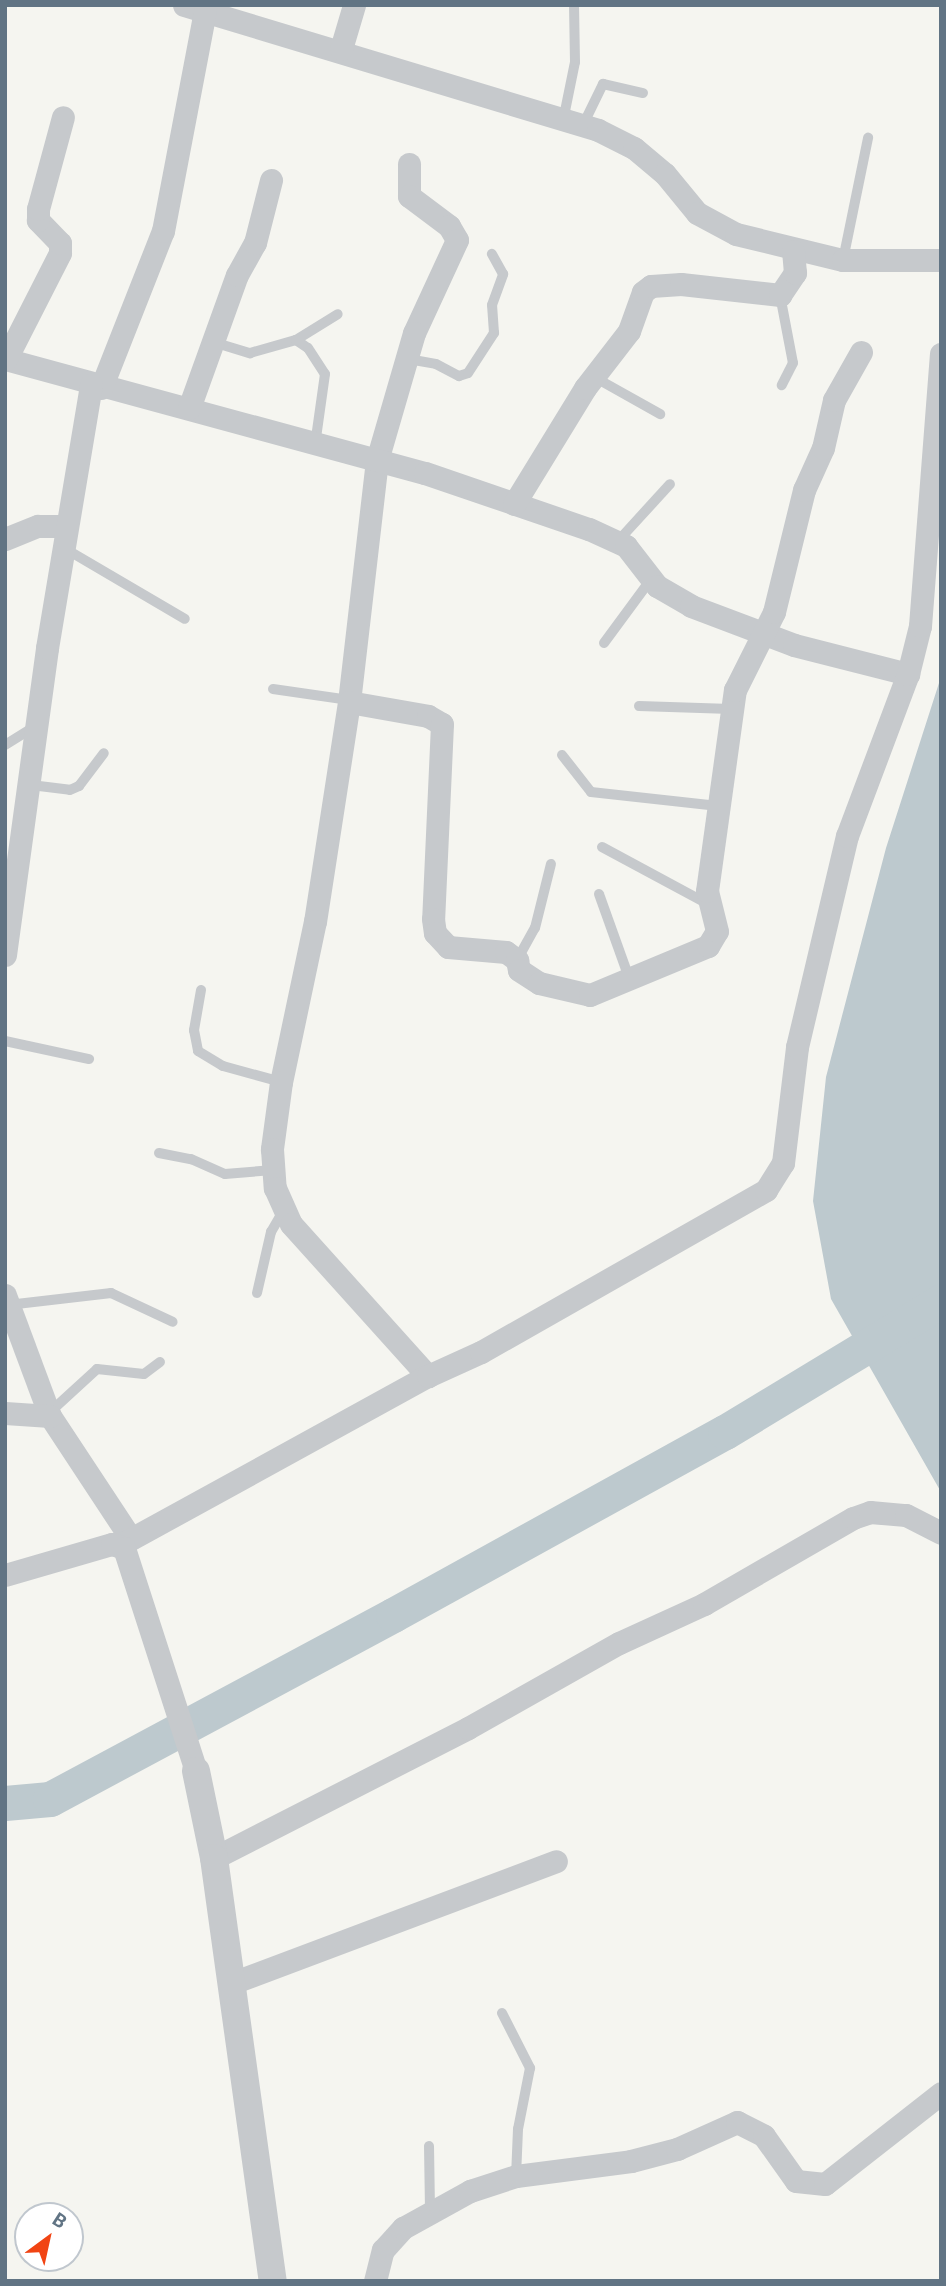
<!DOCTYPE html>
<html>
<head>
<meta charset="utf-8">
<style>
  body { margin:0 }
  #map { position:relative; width:946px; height:2286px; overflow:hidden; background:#f5f5f0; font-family:Roboto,sans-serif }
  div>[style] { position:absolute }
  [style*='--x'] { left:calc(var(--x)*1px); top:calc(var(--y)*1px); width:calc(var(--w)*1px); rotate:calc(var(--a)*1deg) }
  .water>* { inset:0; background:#bdc9ce }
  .river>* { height:35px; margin:-17.5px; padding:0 17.5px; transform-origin:17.5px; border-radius:17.5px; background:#bdc9ce }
  .service>* { height:10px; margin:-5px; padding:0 5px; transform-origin:5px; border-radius:5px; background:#c6c9cc }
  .minor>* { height:23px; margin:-11.5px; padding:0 11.5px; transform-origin:11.5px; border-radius:11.5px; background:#c6c9cc }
  .tertiary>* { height:28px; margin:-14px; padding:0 14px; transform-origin:14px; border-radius:14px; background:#c6c9cc }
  span { translate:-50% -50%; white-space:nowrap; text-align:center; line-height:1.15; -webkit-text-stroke:7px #fff; paint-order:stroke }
  .frame { position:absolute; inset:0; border:7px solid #617484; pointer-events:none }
  .north { position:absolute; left:14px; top:2202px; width:70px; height:70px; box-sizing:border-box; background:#fff; border:2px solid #c0c7ce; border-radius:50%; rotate:33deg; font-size:19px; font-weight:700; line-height:28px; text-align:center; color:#617484 }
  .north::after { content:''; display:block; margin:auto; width:24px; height:32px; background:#f14413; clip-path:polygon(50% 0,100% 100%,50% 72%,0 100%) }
</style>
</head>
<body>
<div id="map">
  <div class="water">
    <div style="clip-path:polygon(941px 659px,941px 1492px,831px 1299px,813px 1201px,826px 1077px,886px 848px,939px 683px)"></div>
  </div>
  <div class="river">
    <div style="--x:5;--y:1803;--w:45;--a:-5.1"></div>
    <div style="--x:50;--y:1799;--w:389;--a:-28.2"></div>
    <div style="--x:393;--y:1615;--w:379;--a:-28.9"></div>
    <div style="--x:725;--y:1432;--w:253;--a:-31.2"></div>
  </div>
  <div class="service">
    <div style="--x:563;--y:121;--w:60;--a:-78.5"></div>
    <div style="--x:575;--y:62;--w:55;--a:-91"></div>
    <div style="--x:583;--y:125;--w:46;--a:-64"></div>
    <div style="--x:603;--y:84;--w:41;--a:12.7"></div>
    <div style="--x:843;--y:260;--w:125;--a:-78.4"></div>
    <div style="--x:780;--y:295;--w:69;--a:79.2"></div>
    <div style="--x:793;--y:363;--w:25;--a:117"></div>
    <div style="--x:296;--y:340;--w:14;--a:34"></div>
    <div style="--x:308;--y:348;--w:31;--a:57"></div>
    <div style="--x:325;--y:374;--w:72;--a:98"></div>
    <div style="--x:213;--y:342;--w:39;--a:17"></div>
    <div style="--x:250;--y:353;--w:48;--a:-15.8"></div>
    <div style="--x:296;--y:340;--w:49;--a:-31.8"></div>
    <div style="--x:408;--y:359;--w:28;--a:10"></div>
    <div style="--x:436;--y:364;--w:26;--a:28"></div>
    <div style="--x:459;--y:376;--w:9;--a:-18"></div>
    <div style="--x:468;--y:373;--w:48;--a:-57"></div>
    <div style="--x:494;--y:333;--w:28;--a:-94"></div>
    <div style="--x:492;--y:305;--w:33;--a:-70"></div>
    <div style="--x:503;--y:274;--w:23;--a:-119"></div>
    <div style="--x:594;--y:377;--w:76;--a:29.3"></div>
    <div style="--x:618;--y:541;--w:77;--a:-47.6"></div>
    <div style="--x:64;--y:548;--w:140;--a:30.4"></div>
    <div style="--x:604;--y:643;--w:81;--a:-53.6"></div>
    <div style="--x:273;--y:689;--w:77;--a:8.2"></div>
    <div style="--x:639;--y:706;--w:92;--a:1.9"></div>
    <div style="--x:5;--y:745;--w:36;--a:-32"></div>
    <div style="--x:562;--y:755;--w:47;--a:51.9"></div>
    <div style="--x:591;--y:792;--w:128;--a:6.3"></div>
    <div style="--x:31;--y:785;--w:39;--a:7"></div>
    <div style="--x:70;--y:790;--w:10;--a:-24"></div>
    <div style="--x:79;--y:786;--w:41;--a:-52.9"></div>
    <div style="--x:602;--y:847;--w:120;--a:28.3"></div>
    <div style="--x:599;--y:894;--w:89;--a:70.3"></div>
    <div style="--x:517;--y:960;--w:37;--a:-61"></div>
    <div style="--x:535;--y:928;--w:66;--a:-76"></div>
    <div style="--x:201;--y:990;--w:41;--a:99.9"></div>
    <div style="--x:194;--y:1030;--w:21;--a:79"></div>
    <div style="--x:198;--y:1051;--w:29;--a:31"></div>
    <div style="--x:223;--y:1066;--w:60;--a:15.4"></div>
    <div style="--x:5;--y:1041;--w:86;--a:12.1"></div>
    <div style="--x:159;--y:1153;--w:33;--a:11"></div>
    <div style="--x:191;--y:1159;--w:37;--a:24"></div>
    <div style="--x:225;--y:1174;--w:48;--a:-4.8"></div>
    <div style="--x:257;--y:1293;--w:63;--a:-77.1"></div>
    <div style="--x:271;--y:1232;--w:24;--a:-60"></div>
    <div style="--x:8;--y:1305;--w:104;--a:-6.6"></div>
    <div style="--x:111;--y:1293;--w:68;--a:25.1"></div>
    <div style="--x:49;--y:1413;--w:65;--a:-42.5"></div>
    <div style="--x:97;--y:1369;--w:47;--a:6.1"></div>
    <div style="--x:144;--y:1374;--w:20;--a:-37"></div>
    <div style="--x:502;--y:2013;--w:62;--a:63"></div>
    <div style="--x:530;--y:2068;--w:62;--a:101.1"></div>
    <div style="--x:518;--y:2129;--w:47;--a:92.4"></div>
    <div style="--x:429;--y:2146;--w:66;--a:89.1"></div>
  </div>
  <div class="minor">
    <div style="--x:184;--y:5;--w:432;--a:16.8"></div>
    <div style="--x:598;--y:130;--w:40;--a:26.6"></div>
    <div style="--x:634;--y:148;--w:40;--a:40"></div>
    <div style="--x:665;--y:174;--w:50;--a:50.6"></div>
    <div style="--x:697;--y:213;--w:44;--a:28.3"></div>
    <div style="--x:736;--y:234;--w:110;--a:13.7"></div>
    <div style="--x:843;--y:260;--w:98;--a:0"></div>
    <div style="--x:341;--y:49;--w:46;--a:-73.5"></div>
    <div style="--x:409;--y:164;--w:32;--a:90"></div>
    <div style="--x:409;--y:196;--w:50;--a:36.9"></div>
    <div style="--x:449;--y:226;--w:16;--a:60"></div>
    <div style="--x:457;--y:240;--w:102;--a:114.8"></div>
    <div style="--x:414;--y:333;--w:132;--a:106.2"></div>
    <div style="--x:377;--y:460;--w:244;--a:96.6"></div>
    <div style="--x:349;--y:702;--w:222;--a:98.8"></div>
    <div style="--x:315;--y:921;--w:165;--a:101.9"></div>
    <div style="--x:281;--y:1082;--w:68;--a:97.7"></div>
    <div style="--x:272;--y:1149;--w:39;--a:86"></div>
    <div style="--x:275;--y:1188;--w:39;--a:66"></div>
    <div style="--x:291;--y:1224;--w:205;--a:48"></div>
    <div style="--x:5;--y:359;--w:435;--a:15.2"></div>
    <div style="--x:425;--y:473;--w:173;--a:18.9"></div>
    <div style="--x:589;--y:529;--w:41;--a:24.7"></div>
    <div style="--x:626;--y:546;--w:51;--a:52.2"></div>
    <div style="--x:657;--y:586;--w:39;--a:30"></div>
    <div style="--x:691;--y:606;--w:110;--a:20.7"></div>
    <div style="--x:794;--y:645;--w:118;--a:14.3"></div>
    <div style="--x:6;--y:359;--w:119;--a:-63"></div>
    <div style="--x:60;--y:253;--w:10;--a:-90"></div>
    <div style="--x:60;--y:243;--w:32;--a:-134"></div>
    <div style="--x:38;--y:220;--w:11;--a:-90"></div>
    <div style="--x:38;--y:209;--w:95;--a:-74.8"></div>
    <div style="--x:101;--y:388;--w:169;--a:-68.5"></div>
    <div style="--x:163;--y:231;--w:224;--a:-79.2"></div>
    <div style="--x:189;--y:408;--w:141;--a:-70.2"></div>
    <div style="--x:237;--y:275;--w:37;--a:-61"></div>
    <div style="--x:255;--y:243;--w:65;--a:-75.7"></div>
    <div style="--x:514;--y:504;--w:136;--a:-58.5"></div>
    <div style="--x:585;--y:388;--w:72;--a:-52.3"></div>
    <div style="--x:629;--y:331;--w:41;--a:-70.3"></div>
    <div style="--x:643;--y:292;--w:10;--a:-37"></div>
    <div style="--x:651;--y:286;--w:30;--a:-4"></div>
    <div style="--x:681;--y:284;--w:100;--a:6.3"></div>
    <div style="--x:780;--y:295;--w:27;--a:-56"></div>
    <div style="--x:795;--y:273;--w:22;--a:-95"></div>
    <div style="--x:5;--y:539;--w:35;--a:-22"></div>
    <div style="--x:38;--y:526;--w:28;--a:0"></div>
    <div style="--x:349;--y:702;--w:80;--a:10"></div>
    <div style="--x:428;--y:716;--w:16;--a:30"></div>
    <div style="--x:442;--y:724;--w:195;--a:92.6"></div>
    <div style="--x:433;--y:919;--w:14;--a:82"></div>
    <div style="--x:435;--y:933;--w:19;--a:47"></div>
    <div style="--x:448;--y:947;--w:58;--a:4.9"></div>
    <div style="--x:506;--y:952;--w:14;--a:36"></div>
    <div style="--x:517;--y:960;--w:10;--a:79"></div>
    <div style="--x:519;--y:970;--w:24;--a:33"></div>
    <div style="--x:539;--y:983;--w:52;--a:13.2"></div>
    <div style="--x:590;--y:995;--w:128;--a:-22.6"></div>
    <div style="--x:708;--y:946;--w:17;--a:-59"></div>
    <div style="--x:717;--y:931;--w:41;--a:-104"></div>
    <div style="--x:707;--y:891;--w:203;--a:-82.1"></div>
    <div style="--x:735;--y:690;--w:87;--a:-63.4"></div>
    <div style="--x:774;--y:612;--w:126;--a:-76.2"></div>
    <div style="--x:804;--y:490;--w:46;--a:-65.7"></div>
    <div style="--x:823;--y:448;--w:49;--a:-77.1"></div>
    <div style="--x:834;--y:400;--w:55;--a:-60.6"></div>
    <div style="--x:5;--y:955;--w:310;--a:-82.2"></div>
    <div style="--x:47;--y:648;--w:267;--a:-80.5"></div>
    <div style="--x:5;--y:1295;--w:129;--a:69.6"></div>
    <div style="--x:50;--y:1416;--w:147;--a:56.6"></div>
    <div style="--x:5;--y:1413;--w:45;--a:3.8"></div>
    <div style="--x:120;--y:1545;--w:351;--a:-28.8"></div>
    <div style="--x:428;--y:1376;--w:58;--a:-24.4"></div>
    <div style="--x:481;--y:1352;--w:328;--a:-29.6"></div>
    <div style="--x:766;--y:1190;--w:32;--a:-58"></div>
    <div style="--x:783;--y:1163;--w:117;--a:-83.1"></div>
    <div style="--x:797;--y:1047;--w:217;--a:-76.7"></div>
    <div style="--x:847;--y:836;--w:173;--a:-69.4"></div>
    <div style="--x:908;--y:674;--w:49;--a:-76"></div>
    <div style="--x:920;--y:626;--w:273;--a:-85.6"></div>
    <div style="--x:5;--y:1575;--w:111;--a:-16.2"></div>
    <div style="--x:112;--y:1544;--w:13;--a:18"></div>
    <div style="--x:124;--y:1548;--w:234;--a:72.1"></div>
    <div style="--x:214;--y:1858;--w:285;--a:-27.1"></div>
    <div style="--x:468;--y:1728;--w:173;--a:-29.4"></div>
    <div style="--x:619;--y:1643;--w:94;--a:-24.6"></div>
    <div style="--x:704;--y:1604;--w:172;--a:-30"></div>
    <div style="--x:853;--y:1518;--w:18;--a:-19"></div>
    <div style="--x:870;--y:1512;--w:36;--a:5"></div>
    <div style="--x:906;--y:1515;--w:39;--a:27"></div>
    <div style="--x:232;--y:1983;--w:346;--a:-20.6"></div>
    <div style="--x:375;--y:2281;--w:32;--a:-76"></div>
    <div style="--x:383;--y:2250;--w:30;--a:-48"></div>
    <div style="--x:403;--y:2228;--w:77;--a:-28.9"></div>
    <div style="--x:470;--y:2191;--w:48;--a:-18.1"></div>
    <div style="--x:516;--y:2176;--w:116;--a:-7.4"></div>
    <div style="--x:631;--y:2161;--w:48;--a:-14.6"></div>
    <div style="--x:677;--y:2149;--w:66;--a:-24.2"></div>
    <div style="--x:737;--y:2122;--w:30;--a:27"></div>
    <div style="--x:764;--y:2136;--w:55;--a:54.6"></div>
    <div style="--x:796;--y:2181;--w:29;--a:6"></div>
    <div style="--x:825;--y:2184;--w:147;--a:-38.1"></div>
  </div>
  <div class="tertiary">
    <div style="--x:196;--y:1771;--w:89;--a:78.3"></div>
    <div style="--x:214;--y:1858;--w:427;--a:82.1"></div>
  </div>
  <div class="frame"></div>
  <div class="north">B</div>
</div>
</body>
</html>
